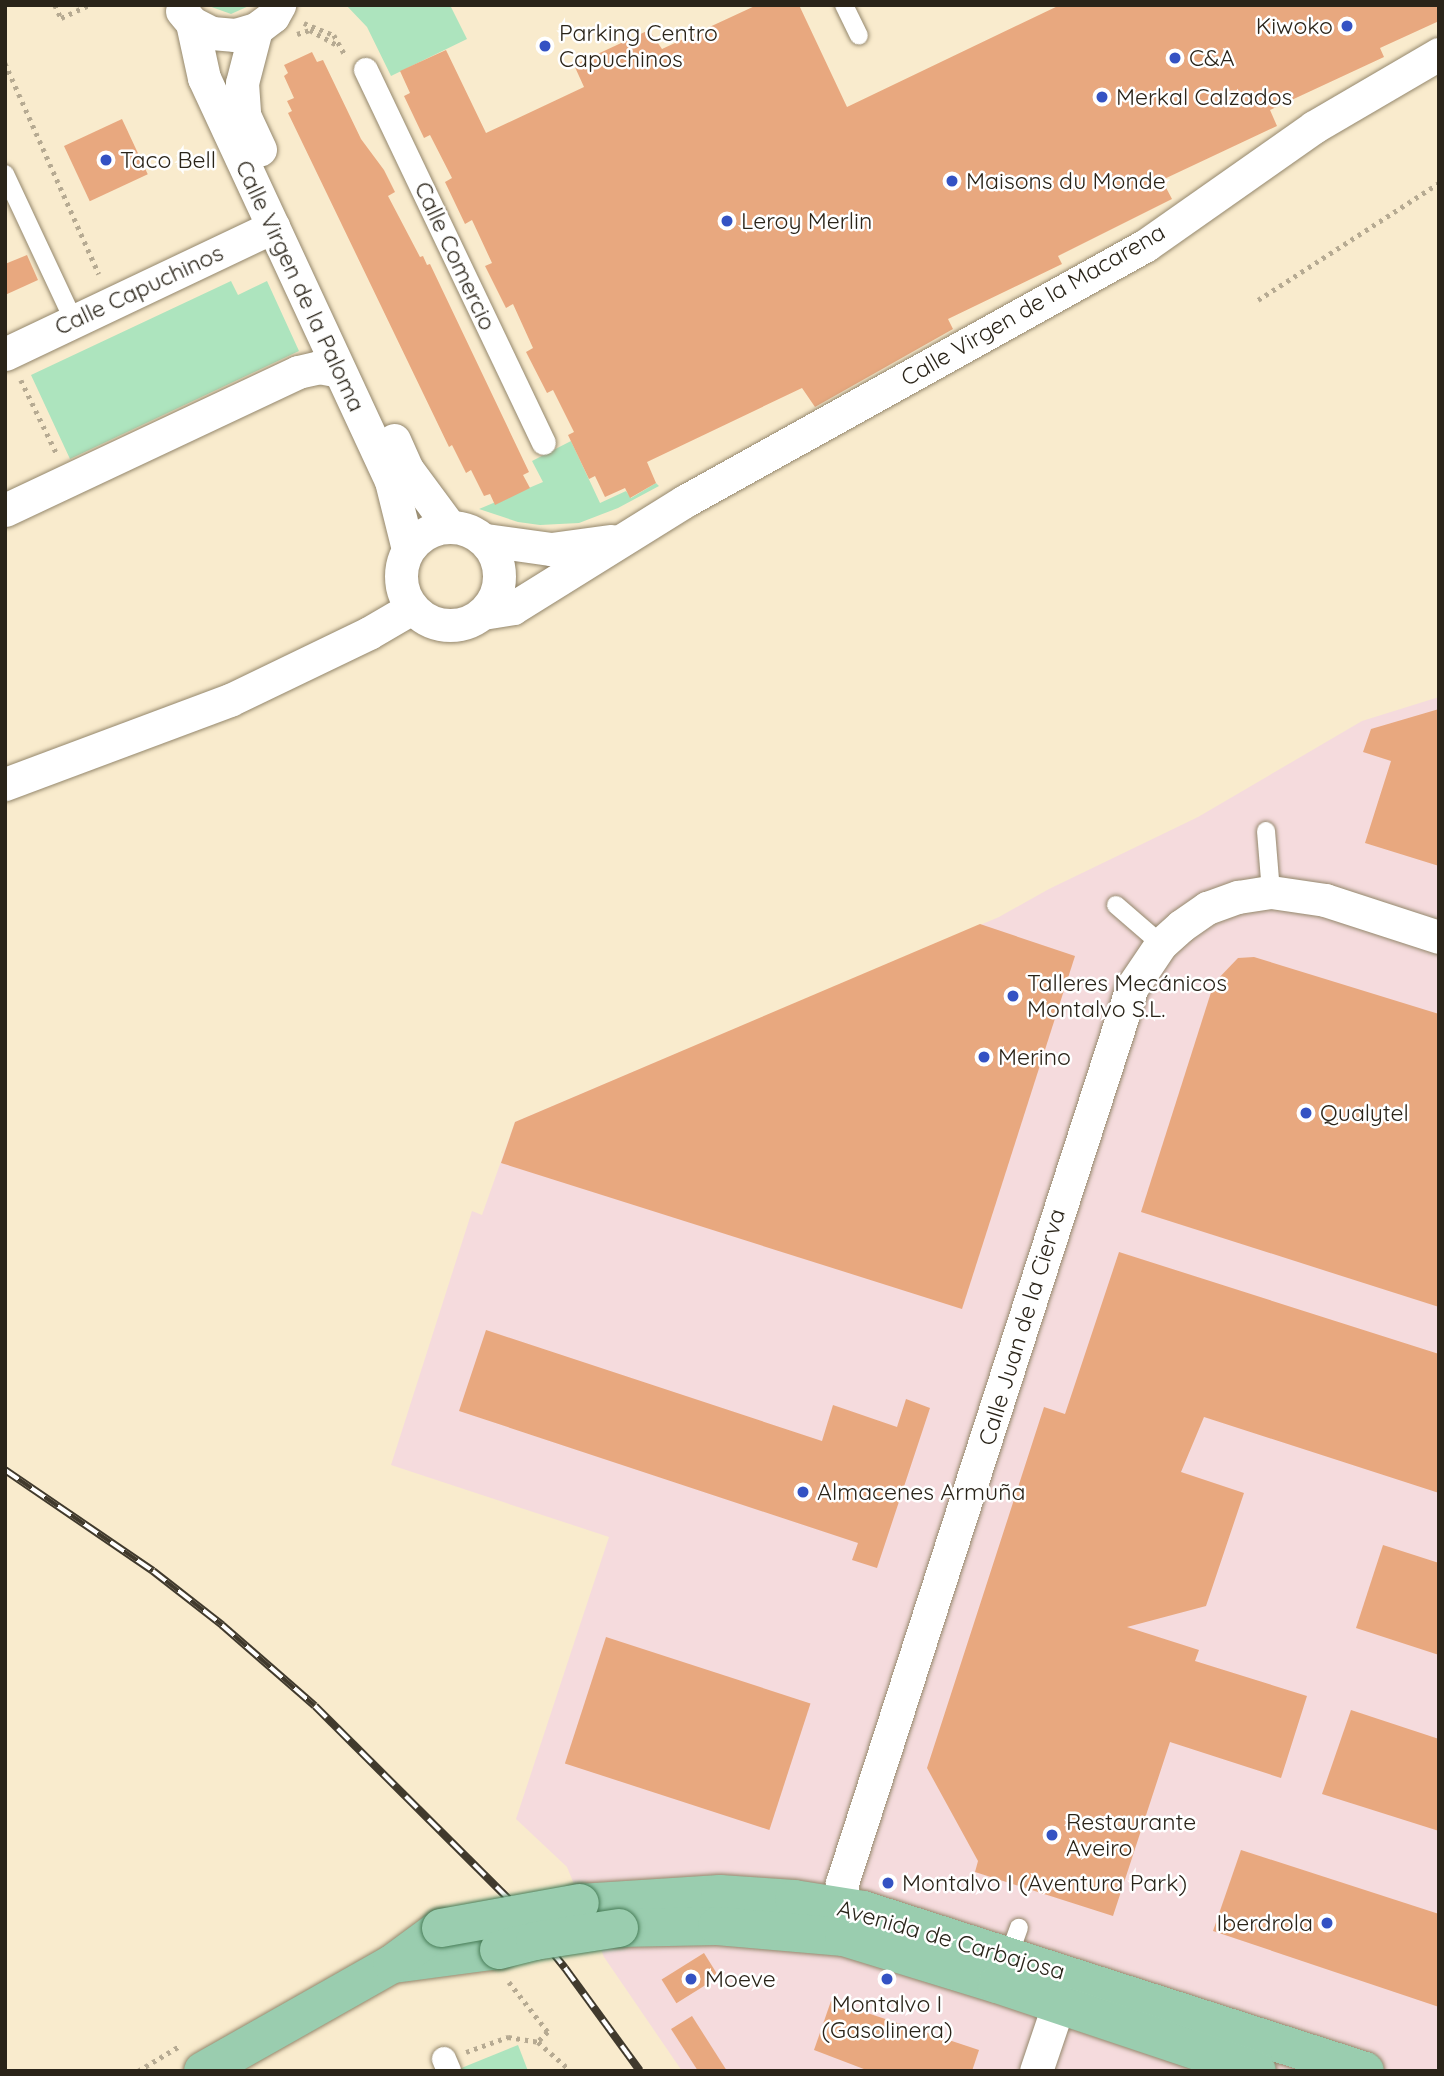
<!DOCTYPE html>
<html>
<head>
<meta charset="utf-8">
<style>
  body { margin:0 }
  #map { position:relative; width:1444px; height:2076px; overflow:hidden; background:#f9ebcd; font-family:Quicksand,sans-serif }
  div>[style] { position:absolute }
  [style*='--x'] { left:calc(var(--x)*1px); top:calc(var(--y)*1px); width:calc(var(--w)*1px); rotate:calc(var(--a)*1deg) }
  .industrial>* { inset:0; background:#f5dbdd }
  .green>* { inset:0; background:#ade4be }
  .building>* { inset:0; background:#e8a87f; transform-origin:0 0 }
  .path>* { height:4.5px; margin-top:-2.25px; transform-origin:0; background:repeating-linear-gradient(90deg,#b6aa92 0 3.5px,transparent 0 8.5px) }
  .roads { filter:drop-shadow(0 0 2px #94876c) drop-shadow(0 0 2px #94876c) }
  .service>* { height:18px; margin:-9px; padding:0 9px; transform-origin:9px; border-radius:9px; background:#fff }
  .pedestrian>* { height:24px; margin:-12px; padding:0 12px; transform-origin:12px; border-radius:12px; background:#fff }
  .minor>* { height:33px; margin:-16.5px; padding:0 16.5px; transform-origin:16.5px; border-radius:16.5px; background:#fff }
  .minor>.ring { margin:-16.5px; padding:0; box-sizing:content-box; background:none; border:33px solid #fff; border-radius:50% }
  .primary>* { height:38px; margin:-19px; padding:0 19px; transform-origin:19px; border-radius:19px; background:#9acdaf }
  .rail>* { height:8px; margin-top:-4px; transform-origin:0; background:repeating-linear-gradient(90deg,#fff 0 16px,#413a2d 0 32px); box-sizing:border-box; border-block:2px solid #413a2d }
  .bridges { filter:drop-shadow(0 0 2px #477c57) drop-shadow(0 0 2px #477c57) }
  .primary-bridge>* { height:38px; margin:-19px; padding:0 19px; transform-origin:19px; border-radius:19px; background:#9acdaf }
  .dots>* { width:19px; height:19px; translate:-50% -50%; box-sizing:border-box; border:4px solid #fff; border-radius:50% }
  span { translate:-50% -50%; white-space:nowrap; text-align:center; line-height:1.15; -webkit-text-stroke:5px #fff; paint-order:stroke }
  .poi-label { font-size:23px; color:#2a2419 }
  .right { translate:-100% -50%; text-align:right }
  .left { translate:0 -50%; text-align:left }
  .street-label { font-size:23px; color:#2a2419 }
  .frame { position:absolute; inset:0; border:7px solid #2a2419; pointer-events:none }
</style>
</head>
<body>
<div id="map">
  <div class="industrial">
    <div style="clip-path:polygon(1439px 697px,1439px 2071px,682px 2071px,604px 1957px,567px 1867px,516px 1819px,609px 1537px,391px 1465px,472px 1211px,482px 1215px,515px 1122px,999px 917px,1049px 889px,1198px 817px,1362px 721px)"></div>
  </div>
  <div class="green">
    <div style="clip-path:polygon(206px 5px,251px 5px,231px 14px)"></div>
    <div style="clip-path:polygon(346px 5px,450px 5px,467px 39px,391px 76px,367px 27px)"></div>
    <div style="clip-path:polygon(231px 281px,238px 295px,267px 281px,299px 351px,70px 459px,31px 375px)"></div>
    <div style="clip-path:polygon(571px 441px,600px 503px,626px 491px,631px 498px,656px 483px,659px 486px,618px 508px,579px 523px,540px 525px,518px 522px,479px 509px,543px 482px,532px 461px)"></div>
    <div style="clip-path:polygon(518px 2045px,528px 2071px,454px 2071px)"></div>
  </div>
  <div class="building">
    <div style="clip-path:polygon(757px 5px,799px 5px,847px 107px,1060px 5px,1439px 5px,1439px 21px,1380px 48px,1384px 57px,1270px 110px,1277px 126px,1162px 180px,1172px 199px,1058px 256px,1062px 264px,948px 319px,953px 329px,815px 407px,802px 388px,647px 462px,656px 483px,630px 498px,625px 488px,605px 497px,595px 476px,589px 479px,568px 435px,574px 432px,553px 390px,547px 393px,526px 352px,533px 348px,513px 304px,506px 308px,485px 266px,492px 263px,472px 220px,465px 224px,445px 182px,452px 178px,430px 135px,424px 138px,404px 96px,410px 93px,400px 71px,446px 50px,486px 133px,584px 87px,574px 65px,649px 30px,662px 49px)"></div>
    <div style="clip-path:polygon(312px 52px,317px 62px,323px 60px,361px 139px,384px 170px,395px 192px,388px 196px,420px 257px,423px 256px,427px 265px,430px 264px,529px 472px,523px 475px,530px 488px,495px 505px,490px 494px,484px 496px,471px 470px,466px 473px,452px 445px,449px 447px,288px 113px,292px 111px,287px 101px,294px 98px,284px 76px,288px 73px,284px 65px)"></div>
    <div style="left:122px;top:119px;width:61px;height:64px;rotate:65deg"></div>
    <div style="clip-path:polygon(27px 255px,38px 280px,5px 295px,5px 264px)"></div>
    <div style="clip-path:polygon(1439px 709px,1439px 866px,1365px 843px,1391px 761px,1363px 752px,1371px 729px)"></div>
    <div style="clip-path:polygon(980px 924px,1075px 956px,962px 1309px,501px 1163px,515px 1122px)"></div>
    <div style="clip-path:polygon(1254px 957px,1439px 1014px,1439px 1307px,1141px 1212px,1214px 983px,1238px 958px)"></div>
    <div style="clip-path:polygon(1119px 1252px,1439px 1354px,1439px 1493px,1204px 1417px,1181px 1472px,1244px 1493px,1206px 1606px,1127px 1627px,1199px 1650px,1195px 1661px,1307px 1696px,1281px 1778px,1170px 1742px,1113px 1916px,975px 1872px,978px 1861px,927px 1768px,1044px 1407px,1065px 1414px)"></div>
    <div style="clip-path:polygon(486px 1330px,822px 1441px,833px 1405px,897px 1427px,906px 1399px,930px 1408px,877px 1568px,852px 1560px,858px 1543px,459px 1411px)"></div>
    <div style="clip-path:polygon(1383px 1545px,1439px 1563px,1439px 1655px,1356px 1628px)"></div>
    <div style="left:606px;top:1637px;width:215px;height:133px;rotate:18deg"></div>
    <div style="clip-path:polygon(1351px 1710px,1439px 1739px,1439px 1831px,1322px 1794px)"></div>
    <div style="clip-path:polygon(1241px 1850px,1439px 1914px,1439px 2007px,1213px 1931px)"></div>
    <div style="left:704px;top:1953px;width:28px;height:50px;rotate:58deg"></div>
    <div style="clip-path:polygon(831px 2001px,979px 2050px,972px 2071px,869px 2071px,814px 2050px)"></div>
    <div style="clip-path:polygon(692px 2016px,727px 2071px,698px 2071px,671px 2029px)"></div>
  </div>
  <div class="path">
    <div style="--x:55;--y:5;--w:14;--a:65"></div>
    <div style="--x:61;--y:18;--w:31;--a:-25"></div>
    <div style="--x:304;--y:23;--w:32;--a:22"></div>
    <div style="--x:334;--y:35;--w:25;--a:61"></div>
    <div style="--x:297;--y:34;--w:14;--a:-17"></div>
    <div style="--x:310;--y:30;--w:33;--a:29"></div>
    <div style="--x:5;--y:63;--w:231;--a:66"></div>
    <div style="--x:1258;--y:300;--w:216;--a:-32.9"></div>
    <div style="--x:21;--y:380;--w:82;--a:64.1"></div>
    <div style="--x:509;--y:1982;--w:63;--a:52"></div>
    <div style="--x:548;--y:2032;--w:14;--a:135"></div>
    <div style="--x:466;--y:2052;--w:45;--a:-19.7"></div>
    <div style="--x:508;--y:2037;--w:30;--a:9"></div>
    <div style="--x:538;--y:2042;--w:44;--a:41.3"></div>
    <div style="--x:138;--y:2071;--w:47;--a:-31"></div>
  </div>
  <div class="roads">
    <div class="service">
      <div style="--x:844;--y:5;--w:34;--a:64"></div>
      <div style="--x:5;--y:174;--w:162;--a:64.9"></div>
      <div style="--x:1266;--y:831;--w:61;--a:85.3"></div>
      <div style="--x:1116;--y:905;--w:60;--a:40.9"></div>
      <div style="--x:1009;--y:1955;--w:29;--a:-70"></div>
    </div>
    <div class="pedestrian">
      <div style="--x:366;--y:70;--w:413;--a:64.5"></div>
      <div style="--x:444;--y:2059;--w:13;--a:67"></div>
    </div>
    <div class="minor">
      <div style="--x:182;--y:11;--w:16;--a:50"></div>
      <div style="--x:192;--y:23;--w:22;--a:27"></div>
      <div style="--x:212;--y:33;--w:23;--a:5"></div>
      <div style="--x:235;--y:35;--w:22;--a:-16"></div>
      <div style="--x:256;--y:29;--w:21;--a:-37"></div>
      <div style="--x:273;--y:16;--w:13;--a:-61"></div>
      <div style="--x:192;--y:23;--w:56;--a:77.7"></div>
      <div style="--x:204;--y:78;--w:444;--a:65.1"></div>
      <div style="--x:391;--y:481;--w:70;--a:76"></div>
      <div style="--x:256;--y:29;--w:56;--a:104.5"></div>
      <div style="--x:242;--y:83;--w:32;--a:86"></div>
      <div style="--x:244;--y:115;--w:38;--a:65"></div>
      <div style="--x:5;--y:354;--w:297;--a:-25.4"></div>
      <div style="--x:394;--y:440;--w:32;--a:66"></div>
      <div style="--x:407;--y:469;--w:71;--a:53.6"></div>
      <div style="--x:5;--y:510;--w:324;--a:-25.2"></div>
      <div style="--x:298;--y:372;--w:22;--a:-13"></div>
      <div style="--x:319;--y:367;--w:20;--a:11"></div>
      <div class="ring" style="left:401px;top:527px;width:65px;height:65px"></div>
      <div style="--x:486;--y:540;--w:66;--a:7.9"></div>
      <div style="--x:551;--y:549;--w:61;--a:-7.6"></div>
      <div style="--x:483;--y:613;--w:30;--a:-9"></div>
      <div style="--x:513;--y:608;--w:203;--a:-31.9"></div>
      <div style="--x:685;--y:501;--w:527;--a:-29.04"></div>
      <div style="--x:1146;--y:245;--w:205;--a:-35.1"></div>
      <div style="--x:1314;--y:127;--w:145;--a:-30.3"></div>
      <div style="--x:5;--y:784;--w:240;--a:-20.5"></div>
      <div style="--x:230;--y:700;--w:154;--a:-25.7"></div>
      <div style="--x:369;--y:633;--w:50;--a:-30.2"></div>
      <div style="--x:843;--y:1932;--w:49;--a:-91.2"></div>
      <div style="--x:842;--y:1883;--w:942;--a:-72.07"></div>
      <div style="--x:1132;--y:987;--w:52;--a:-56"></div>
      <div style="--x:1161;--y:944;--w:27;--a:-42"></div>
      <div style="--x:1181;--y:926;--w:32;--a:-35"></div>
      <div style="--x:1207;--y:908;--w:33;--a:-20"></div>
      <div style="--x:1238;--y:897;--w:33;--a:-9"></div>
      <div style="--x:1271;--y:892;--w:55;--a:8.4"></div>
      <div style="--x:1325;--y:900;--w:120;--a:18"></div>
      <div style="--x:1036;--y:2071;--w:69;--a:-71.3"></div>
    </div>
    <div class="primary">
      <div style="--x:580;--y:1903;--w:140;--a:-3.7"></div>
      <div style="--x:720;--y:1894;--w:74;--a:3.9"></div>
      <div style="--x:794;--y:1899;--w:70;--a:9.1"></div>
      <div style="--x:863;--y:1910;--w:527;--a:17.78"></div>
      <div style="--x:619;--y:1928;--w:98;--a:-1.2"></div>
      <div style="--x:717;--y:1926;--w:127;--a:5"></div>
      <div style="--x:844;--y:1937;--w:160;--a:17.1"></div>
      <div style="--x:997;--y:1984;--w:274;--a:18.5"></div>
      <div style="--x:394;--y:1964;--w:106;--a:-7.6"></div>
      <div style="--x:203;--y:2071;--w:217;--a:-29.5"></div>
      <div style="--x:392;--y:1964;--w:61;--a:-36.3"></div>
    </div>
  </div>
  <div class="rail">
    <div style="--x:5;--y:1470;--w:179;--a:34.3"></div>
    <div style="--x:153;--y:1571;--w:88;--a:38"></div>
    <div style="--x:222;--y:1625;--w:123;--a:41.1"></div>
    <div style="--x:315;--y:1706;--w:276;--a:44.9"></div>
    <div style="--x:511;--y:1901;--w:86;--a:51.1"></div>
    <div style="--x:565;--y:1968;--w:127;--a:53.9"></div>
  </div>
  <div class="bridges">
    <div class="primary-bridge">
      <div style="--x:441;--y:1928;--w:141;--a:-10.2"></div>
      <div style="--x:499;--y:1950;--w:37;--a:-14"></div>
      <div style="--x:535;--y:1941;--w:85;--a:-8.8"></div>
    </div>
  </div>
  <div class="dots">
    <div style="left:1347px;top:26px;background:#3452c3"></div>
    <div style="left:545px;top:46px;background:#3452c3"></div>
    <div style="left:1175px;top:58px;background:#3452c3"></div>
    <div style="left:1102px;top:97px;background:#3452c3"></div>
    <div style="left:106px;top:160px;background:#3452c3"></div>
    <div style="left:952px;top:181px;background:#3452c3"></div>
    <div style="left:727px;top:221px;background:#3452c3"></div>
    <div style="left:1013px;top:996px;background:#3452c3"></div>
    <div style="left:984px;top:1057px;background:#3452c3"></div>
    <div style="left:1306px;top:1113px;background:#3452c3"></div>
    <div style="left:803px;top:1492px;background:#3452c3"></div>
    <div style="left:1052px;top:1835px;background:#3452c3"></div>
    <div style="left:888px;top:1883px;background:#3452c3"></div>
    <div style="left:1327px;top:1923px;background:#3452c3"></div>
    <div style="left:691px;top:1979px;background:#3452c3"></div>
    <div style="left:887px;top:1979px;background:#3452c3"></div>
  </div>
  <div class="poi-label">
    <span class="right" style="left:1333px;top:26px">Kiwoko</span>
    <span class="left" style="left:559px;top:46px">Parking Centro<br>Capuchinos</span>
    <span class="left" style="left:1189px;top:58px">C&amp;A</span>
    <span class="left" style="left:1116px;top:97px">Merkal Calzados</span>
    <span class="left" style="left:120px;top:160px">Taco Bell</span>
    <span class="left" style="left:966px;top:181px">Maisons du Monde</span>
    <span class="left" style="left:741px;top:221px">Leroy Merlin</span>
    <span class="left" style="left:1027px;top:996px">Talleres Mecánicos<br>Montalvo S.L.</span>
    <span class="left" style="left:998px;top:1057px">Merino</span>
    <span class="left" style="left:1320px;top:1113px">Qualytel</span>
    <span class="left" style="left:817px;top:1492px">Almacenes Armuña</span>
    <span class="left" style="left:1066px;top:1835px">Restaurante<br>Aveiro</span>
    <span class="left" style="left:902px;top:1883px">Montalvo I (Aventura Park)</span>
    <span class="right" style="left:1313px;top:1923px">Iberdrola</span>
    <span class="left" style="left:705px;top:1979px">Moeve</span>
    <span style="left:887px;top:2017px">Montalvo I<br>(Gasolinera)</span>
  </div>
  <div class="street-label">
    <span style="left:455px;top:256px;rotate:65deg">Calle Comercio</span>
    <span style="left:300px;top:286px;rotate:65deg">Calle Virgen de la Paloma</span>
    <span style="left:139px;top:290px;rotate:-25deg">Calle Capuchinos</span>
    <span style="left:1033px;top:305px;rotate:-30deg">Calle Virgen de la Macarena</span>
    <span style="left:1022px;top:1327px;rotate:-73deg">Calle Juan de la Cierva</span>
    <span style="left:951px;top:1940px;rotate:16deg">Avenida de Carbajosa</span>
  </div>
  <div class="frame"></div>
</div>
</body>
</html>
